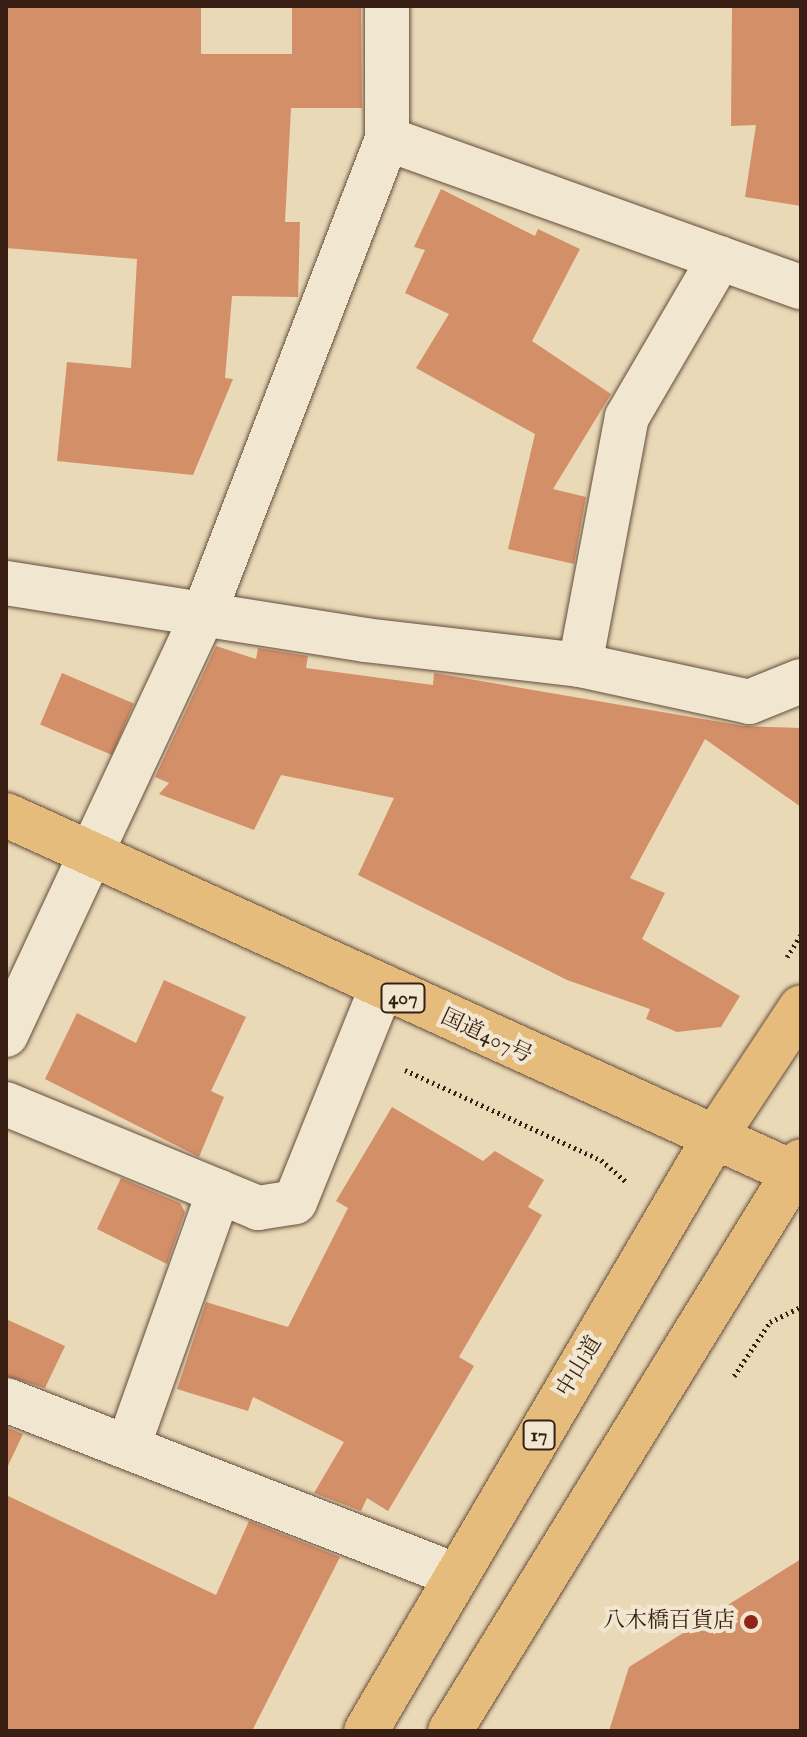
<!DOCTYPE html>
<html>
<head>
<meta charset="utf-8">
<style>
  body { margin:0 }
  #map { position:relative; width:807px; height:1737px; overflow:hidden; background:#ead9b7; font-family:"IM FELL English","Noto Serif JP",serif }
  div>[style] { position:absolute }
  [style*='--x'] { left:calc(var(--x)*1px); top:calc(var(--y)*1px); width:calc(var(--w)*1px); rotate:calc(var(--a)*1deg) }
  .building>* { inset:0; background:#d38f68; transform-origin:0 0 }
  .path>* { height:5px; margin-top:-2.5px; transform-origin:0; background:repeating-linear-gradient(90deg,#391e14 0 2px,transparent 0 6px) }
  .roads { filter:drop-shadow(0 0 2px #654d3d) drop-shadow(0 0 2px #654d3d) }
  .minor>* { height:44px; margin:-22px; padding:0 22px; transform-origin:22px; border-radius:22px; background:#f1e6d0 }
  .highway>* { height:44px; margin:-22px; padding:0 22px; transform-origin:22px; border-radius:22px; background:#e5bc7c }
  .dots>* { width:22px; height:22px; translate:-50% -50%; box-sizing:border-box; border:4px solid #f1e6d0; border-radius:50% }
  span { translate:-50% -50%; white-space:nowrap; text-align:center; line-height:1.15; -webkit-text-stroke:8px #f1e6d0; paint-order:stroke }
  .shield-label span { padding:2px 6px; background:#f1e6d0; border:2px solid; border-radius:6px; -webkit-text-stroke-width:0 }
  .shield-label { font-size:20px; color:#391e14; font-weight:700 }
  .street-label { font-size:22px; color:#391e14 }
  .poi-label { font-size:22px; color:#391e14 }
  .right { translate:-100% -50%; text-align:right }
  .frame { position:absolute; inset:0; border:8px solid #391e14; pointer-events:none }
</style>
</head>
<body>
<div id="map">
  <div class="building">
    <div style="clip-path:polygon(8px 6px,201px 6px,201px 54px,292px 54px,292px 6px,361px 6px,362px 108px,291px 108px,285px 222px,300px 222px,298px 297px,232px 296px,225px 378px,233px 379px,193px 475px,57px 461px,67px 362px,131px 368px,137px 259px,6px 248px)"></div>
    <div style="clip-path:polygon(732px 6px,801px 6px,801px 206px,745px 197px,756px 125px,731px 126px)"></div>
    <div style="clip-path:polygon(441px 189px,535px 236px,538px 229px,580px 249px,532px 341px,611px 394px,553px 489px,586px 497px,574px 564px,508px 549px,535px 434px,416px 368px,449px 314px,405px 293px,425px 250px,414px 247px)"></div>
    <div style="clip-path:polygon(216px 646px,256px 659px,258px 648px,308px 656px,306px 668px,433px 685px,434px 673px,744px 726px,801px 728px,801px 807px,705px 739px,630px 878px,665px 893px,642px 939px,740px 996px,721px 1027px,677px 1032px,646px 1019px,650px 1009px,567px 980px,358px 875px,394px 798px,281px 775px,254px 830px,159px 794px,169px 783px,155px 777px)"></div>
    <div style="left:62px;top:673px;width:78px;height:56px;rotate:23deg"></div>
    <div style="clip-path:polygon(164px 980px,246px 1017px,211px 1091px,224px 1097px,199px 1157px,45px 1079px,77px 1013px,136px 1043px)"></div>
    <div style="clip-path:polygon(392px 1107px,483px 1161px,495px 1151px,544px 1180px,528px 1207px,542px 1215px,459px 1357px,474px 1366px,388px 1511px,367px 1498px,361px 1511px,314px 1493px,344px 1442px,253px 1397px,248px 1411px,177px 1389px,206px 1302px,288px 1327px,348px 1208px,336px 1201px)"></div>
    <div style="clip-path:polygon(121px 1178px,180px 1203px,185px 1212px,167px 1264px,97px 1229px)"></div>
    <div style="clip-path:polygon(6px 1319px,65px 1346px,45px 1388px,6px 1376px)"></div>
    <div style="clip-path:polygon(6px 1427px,23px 1434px,6px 1470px)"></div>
    <div style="clip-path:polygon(6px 1495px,216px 1595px,249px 1521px,340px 1557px,252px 1731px,6px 1731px)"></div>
    <div style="clip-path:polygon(801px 1559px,801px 1731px,609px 1731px,629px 1667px)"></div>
  </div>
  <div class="path">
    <div style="--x:787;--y:957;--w:26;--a:-58"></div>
    <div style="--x:405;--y:1070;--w:216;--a:24.7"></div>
    <div style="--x:601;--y:1160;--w:35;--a:41"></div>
    <div style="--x:734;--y:1376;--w:65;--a:-56.3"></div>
    <div style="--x:770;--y:1322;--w:34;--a:-26"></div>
  </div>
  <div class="roads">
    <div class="minor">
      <div style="--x:387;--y:139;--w:440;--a:19.7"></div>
      <div style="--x:6;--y:583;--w:363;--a:9"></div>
      <div style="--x:365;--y:640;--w:216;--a:6.6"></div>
      <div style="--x:580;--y:665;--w:173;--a:12.3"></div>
      <div style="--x:749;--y:702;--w:56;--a:-22"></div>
      <div style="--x:580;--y:665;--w:252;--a:-79.3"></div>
      <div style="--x:627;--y:417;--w:184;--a:-59.7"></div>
      <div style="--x:6;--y:1035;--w:468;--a:-64.9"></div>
      <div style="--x:205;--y:611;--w:506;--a:-68.91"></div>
      <div style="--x:387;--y:139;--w:133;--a:-90"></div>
      <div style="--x:6;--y:1104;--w:273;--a:22.4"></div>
      <div style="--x:258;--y:1208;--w:37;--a:-9"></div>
      <div style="--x:295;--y:1202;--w:230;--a:-68"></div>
      <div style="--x:6;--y:1400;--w:483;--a:21.3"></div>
      <div style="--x:128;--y:1447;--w:271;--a:-70.4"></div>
    </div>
    <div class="highway">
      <div style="--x:6;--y:815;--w:866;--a:24.43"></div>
      <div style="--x:366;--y:1731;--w:685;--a:-59.58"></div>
      <div style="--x:713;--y:1140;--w:159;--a:-56.5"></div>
      <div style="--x:450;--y:1731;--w:669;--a:-58.38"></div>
    </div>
  </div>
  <div class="dots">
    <div style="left:751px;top:1622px;background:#8f2418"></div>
  </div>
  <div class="shield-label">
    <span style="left:403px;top:998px">407</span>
    <span style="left:539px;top:1435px">17</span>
  </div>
  <div class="street-label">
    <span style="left:486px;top:1037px;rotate:25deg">国道407号</span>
    <span style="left:580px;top:1367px;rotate:-59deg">中山道</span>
  </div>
  <div class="poi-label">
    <span class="right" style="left:735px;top:1622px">八木橋百貨店</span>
  </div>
  <div class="frame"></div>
</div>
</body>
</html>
